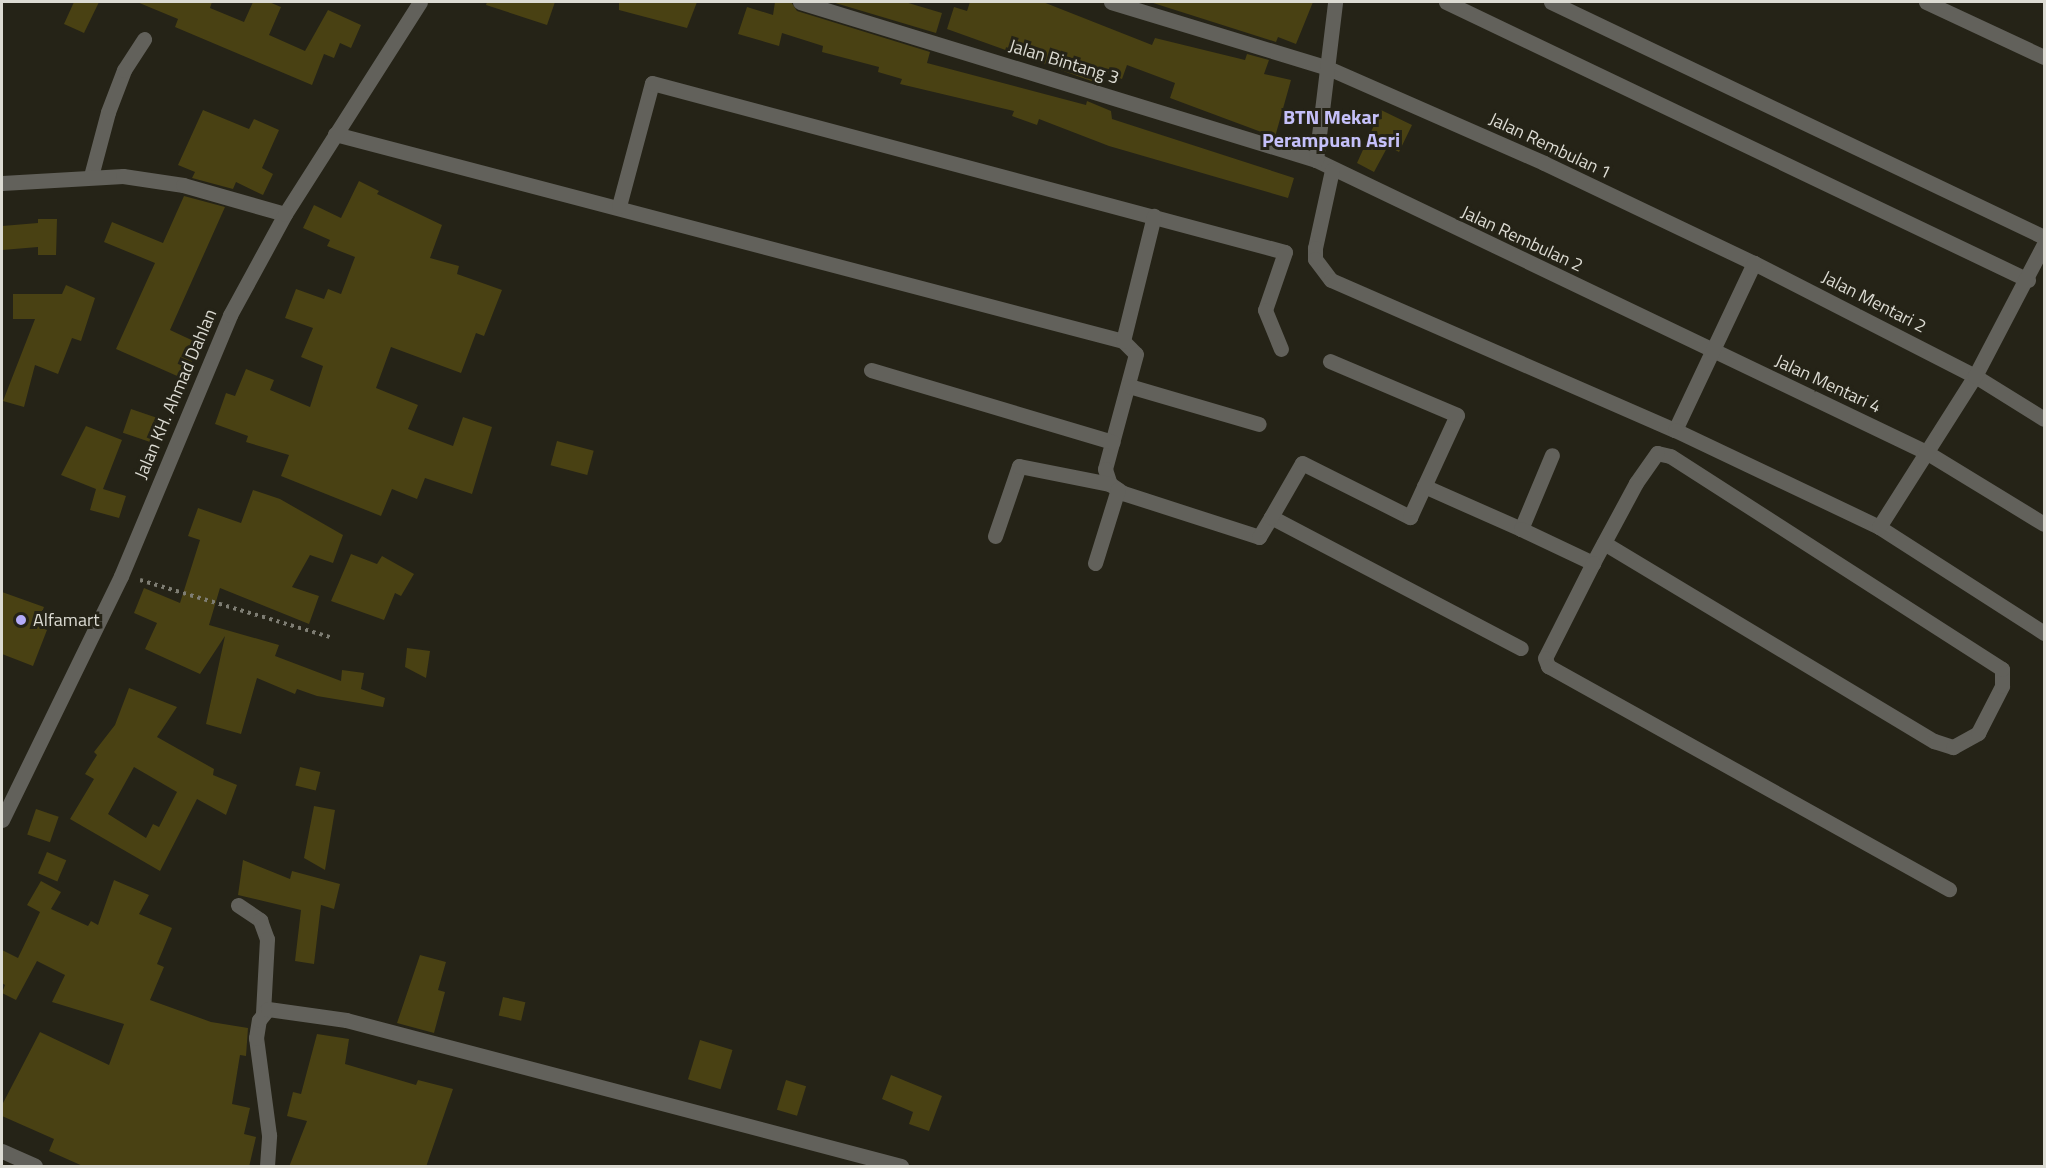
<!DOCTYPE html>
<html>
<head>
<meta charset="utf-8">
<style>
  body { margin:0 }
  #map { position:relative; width:2046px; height:1168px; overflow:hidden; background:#252317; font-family:"Titillium Web",sans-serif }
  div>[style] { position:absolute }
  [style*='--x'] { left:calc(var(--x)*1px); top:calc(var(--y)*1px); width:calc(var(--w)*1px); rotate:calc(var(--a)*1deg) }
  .building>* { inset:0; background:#494113; transform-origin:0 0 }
  .path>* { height:4px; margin-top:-2px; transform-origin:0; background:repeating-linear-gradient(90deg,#7e7d73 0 3px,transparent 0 7.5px) }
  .minor>* { height:15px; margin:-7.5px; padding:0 7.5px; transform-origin:7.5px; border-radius:7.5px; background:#62615b }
  .dots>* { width:16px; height:16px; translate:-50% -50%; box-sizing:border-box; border:3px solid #252317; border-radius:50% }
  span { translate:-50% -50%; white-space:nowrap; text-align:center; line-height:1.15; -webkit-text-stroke:6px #252317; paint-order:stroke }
  .street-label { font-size:18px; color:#dcdbd3 }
  .poi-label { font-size:18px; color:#dcdbd3 }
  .left { translate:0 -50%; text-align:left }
  .neighbourhood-label { font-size:20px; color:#c5c0f9; font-weight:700 }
  .frame { position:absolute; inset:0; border:3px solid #dcdbd3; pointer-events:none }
</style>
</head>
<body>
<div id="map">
  <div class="building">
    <div style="clip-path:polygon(74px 2px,99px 2px,84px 33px,64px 24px)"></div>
    <div style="clip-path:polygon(137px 2px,212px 2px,210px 8px,244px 22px,253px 2px,269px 2px,281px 7px,269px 35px,305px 51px,328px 10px,361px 25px,351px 48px,340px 43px,334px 58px,324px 54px,312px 85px,175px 27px,178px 19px)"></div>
    <div style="clip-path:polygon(487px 2px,555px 2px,547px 25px,486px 5px)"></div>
    <div style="clip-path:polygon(619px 2px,697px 2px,687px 28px,619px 10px)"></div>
    <div style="clip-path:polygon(775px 2px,791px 2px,797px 11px,930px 52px,927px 63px,1086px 105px,1087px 101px,1111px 111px,1112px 119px,1294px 178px,1288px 198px,1109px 146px,1039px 119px,1037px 125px,1012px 116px,1014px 111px,900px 84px,902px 79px,878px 72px,879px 67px,822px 52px,823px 46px,782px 33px,779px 46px,738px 34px,747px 7px,773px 15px)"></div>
    <div style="clip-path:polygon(832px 2px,905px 2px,942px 13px,936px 33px)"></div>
    <div style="clip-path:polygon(970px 2px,1043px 2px,1152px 45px,1155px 38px,1245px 60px,1247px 54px,1269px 60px,1264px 74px,1291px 80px,1275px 137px,1170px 98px,1175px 83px,1127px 65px,1122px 79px,1099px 70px,1094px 82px,947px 29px,954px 7px,967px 11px)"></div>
    <div style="clip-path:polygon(1150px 2px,1313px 2px,1296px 44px,1278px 37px,1276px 42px)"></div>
    <div style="clip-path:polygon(203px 110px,249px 129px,254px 119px,279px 130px,262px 168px,273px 174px,263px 195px,236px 182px,233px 189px,192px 178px,195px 172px,178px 165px)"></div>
    <div style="clip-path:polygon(1381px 110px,1412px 125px,1399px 152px,1388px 146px,1374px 172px,1357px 163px)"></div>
    <div style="clip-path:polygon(359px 181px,379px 191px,377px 194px,442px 225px,430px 258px,459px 266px,457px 274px,502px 290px,484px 336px,476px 333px,461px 373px,391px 347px,376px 388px,418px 405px,408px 429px,453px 446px,463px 417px,492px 427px,472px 494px,425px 478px,417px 499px,392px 489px,381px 516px,281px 476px,289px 455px,246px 442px,248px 436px,215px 424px,226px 393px,235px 396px,246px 369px,274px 380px,270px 390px,310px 407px,323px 366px,301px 357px,313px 328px,285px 318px,296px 289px,324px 299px,328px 289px,341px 294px,355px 257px,327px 246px,330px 240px,303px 228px,314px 205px,341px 218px)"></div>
    <div style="clip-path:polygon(184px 196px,225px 207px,170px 330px,200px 344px,184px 379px,116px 349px,155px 263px,104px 242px,112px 222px,163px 243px)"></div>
    <div style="clip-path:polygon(38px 219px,57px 219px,56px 255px,38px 255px,38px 247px,2px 250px,2px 226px,38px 223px)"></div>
    <div style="clip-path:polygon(66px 285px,95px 298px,81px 341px,72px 338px,58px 374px,35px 365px,24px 407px,3px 401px,35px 319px,13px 319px,13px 294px,62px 294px)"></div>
    <div style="left:131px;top:409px;width:28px;height:25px;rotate:19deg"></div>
    <div style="clip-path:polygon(86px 426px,122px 440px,103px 489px,126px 496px,119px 518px,90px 510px,96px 489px,61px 475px)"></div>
    <div style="left:557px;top:441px;width:38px;height:25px;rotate:15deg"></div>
    <div style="clip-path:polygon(253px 490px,280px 499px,343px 535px,333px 563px,310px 555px,292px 587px,319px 596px,309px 624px,220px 588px,209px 625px,279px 645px,275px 656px,341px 681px,342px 670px,364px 673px,361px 689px,385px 698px,383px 707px,317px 696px,297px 689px,295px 694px,257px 678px,241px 734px,206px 724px,225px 636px,200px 674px,145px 649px,157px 623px,134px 613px,144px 588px,180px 603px,200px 540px,188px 536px,198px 508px,241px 523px)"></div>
    <div style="clip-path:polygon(351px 554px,377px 564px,382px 556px,414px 574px,401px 596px,395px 593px,384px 620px,331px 601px)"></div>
    <div style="clip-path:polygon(2px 592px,44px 607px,37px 626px,47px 630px,33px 666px,2px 654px)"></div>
    <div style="clip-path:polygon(407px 648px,430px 651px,426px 678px,405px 667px)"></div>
    <div style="clip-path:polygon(evenodd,129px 688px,177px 707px,157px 737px,214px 769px,213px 775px,237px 785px,226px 815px,197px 799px,160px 871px,70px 819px,94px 779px,85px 774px,97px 755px,94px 752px,115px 725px,129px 688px,134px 767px,177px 792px,159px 827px,153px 824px,146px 838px,108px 814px,134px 767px)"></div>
    <div style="left:300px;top:767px;width:21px;height:19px;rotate:14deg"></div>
    <div style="clip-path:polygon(314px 806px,335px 810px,325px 870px,304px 858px)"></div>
    <div style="left:36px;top:809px;width:24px;height:27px;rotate:19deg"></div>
    <div style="left:47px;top:852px;width:21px;height:23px;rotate:23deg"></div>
    <div style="clip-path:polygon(243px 860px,290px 879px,292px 871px,340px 884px,334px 909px,321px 905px,314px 964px,295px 961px,301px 910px,238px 895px)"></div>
    <div style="clip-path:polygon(114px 880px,149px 895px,139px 914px,172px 928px,157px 964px,164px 967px,150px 1000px,211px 1022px,248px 1028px,246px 1056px,240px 1055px,232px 1104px,250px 1108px,244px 1134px,256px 1137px,249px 1167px,85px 1167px,49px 1151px,54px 1139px,2px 1116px,2px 1105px,40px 1032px,109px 1065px,124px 1024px,52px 1002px,65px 975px,37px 961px,16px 1000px,2px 993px,5px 985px,2px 983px,2px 950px,18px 958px,40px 912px,27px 905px,41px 881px,61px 892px,51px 909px,88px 926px,91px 921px,98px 925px)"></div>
    <div style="clip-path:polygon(420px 955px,446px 962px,438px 990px,445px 992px,434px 1033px,397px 1023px)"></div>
    <div style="left:503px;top:997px;width:23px;height:19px;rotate:13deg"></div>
    <div style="clip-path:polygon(317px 1034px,349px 1039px,345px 1064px,416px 1085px,418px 1080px,453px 1089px,426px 1167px,289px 1167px,307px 1121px,287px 1116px,293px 1092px,301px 1094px)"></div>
    <div style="left:700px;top:1040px;width:34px;height:41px;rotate:17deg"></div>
    <div style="clip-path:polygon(891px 1075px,942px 1096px,929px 1131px,909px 1124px,913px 1112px,882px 1099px)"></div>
    <div style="left:786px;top:1080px;width:21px;height:31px;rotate:17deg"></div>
  </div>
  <div class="path">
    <div style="--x:140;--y:580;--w:202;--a:16.7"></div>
  </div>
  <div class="minor">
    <div style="--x:800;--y:2;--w:540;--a:17.02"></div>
    <div style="--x:1316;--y:160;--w:676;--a:25.58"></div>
    <div style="--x:1926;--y:452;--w:138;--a:31.4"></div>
    <div style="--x:1111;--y:2;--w:227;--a:16.9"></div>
    <div style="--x:1328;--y:68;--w:236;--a:23.7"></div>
    <div style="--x:1544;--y:163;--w:233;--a:25.5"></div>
    <div style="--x:1754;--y:263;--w:248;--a:27.1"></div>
    <div style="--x:1975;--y:376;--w:81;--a:31.9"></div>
    <div style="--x:1446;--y:2;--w:645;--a:25.53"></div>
    <div style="--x:1551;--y:2;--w:546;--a:25.49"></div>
    <div style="--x:1926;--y:2;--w:130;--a:25"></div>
    <div style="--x:335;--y:134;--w:815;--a:14.72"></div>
    <div style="--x:1123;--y:341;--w:18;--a:45"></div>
    <div style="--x:1136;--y:354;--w:119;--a:105.1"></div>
    <div style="--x:1105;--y:469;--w:16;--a:72"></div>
    <div style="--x:1110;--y:484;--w:16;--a:35"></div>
    <div style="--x:1123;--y:493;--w:143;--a:17.9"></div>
    <div style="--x:1259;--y:537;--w:23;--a:-59"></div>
    <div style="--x:1271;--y:517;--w:282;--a:27.7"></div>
    <div style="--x:1316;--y:160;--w:159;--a:-83.1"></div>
    <div style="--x:1332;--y:170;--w:80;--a:102.3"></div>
    <div style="--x:1315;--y:248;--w:11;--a:90"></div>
    <div style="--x:1315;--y:259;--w:26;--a:53"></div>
    <div style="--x:1331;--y:280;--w:375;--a:23.6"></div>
    <div style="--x:1675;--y:430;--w:185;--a:-64.7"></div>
    <div style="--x:91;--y:176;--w:66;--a:-75.1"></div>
    <div style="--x:108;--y:112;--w:45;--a:-69.1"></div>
    <div style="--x:124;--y:70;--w:37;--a:-57"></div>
    <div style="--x:2;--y:183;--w:121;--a:-3.3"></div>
    <div style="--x:123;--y:176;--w:61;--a:8.5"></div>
    <div style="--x:183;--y:185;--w:106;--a:15.9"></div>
    <div style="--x:619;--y:206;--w:127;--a:-75"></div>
    <div style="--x:652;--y:83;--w:655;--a:14.95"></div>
    <div style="--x:1285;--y:252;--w:61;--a:109"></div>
    <div style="--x:1265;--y:310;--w:42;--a:67.7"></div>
    <div style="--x:1123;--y:341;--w:129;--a:-76.1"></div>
    <div style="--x:871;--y:370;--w:252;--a:16.6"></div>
    <div style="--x:1129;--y:386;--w:135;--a:16.3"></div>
    <div style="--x:1675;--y:430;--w:226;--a:25.4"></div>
    <div style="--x:1879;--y:527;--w:196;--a:32.7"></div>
    <div style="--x:1424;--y:486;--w:106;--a:23.9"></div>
    <div style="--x:1521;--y:529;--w:80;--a:-67.3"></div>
    <div style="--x:1271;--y:517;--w:62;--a:-60.1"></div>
    <div style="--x:1302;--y:463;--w:121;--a:26.6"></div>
    <div style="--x:1410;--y:517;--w:112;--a:-65.3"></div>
    <div style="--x:1457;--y:415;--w:138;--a:-157"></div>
    <div style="--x:1879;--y:527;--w:179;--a:-57.6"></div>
    <div style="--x:1975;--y:376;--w:149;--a:-62.4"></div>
    <div style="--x:1521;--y:529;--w:80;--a:25.3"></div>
    <div style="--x:995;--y:536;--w:74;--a:-71.1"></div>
    <div style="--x:1019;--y:466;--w:93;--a:11.2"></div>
    <div style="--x:1604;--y:543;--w:385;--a:31"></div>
    <div style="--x:1934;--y:741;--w:20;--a:18"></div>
    <div style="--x:1953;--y:747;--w:29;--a:-29"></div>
    <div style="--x:1978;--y:733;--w:53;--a:-62.9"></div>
    <div style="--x:2002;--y:686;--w:17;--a:-90"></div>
    <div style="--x:2002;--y:669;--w:394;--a:-147.3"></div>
    <div style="--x:1670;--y:456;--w:13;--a:-167"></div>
    <div style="--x:1657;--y:453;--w:37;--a:125"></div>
    <div style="--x:1636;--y:483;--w:91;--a:118.3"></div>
    <div style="--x:1593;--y:563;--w:106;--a:116.8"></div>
    <div style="--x:1545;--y:658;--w:9;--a:69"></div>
    <div style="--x:1548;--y:666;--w:459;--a:29.1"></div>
    <div style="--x:1095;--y:563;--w:77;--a:-72.7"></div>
    <div style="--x:2;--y:820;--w:271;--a:-64"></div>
    <div style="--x:121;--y:576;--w:283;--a:-67.3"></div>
    <div style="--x:230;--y:315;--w:115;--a:-61.4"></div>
    <div style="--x:285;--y:214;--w:251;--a:-57.5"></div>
    <div style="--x:238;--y:905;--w:27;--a:34"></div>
    <div style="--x:260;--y:920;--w:20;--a:70"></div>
    <div style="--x:267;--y:939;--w:74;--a:93.1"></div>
    <div style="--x:2;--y:1151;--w:36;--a:24"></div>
    <div style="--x:267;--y:1166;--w:31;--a:-86"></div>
    <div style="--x:269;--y:1135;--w:98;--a:-97.6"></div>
    <div style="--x:256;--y:1038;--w:18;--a:-81"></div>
    <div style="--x:259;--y:1020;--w:14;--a:-51"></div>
    <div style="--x:268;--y:1009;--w:79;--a:8"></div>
    <div style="--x:346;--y:1020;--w:574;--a:14.74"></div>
  </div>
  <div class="dots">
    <div style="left:21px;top:620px;background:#b4acf9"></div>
  </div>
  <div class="street-label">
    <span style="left:1064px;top:62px;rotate:17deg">Jalan Bintang 3</span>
    <span style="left:1550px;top:146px;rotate:25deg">Jalan Rembulan 1</span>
    <span style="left:1522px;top:239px;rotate:25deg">Jalan Rembulan 2</span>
    <span style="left:1874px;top:302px;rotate:27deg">Jalan Mentari 2</span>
    <span style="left:1828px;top:384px;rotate:25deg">Jalan Mentari 4</span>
    <span style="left:176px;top:394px;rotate:-67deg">Jalan KH. Ahmad Dahlan</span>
  </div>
  <div class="poi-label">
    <span class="left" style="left:33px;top:620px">Alfamart</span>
  </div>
  <div class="neighbourhood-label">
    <span style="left:1331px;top:128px">BTN Mekar<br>Perampuan Asri</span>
  </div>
  <div class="frame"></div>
</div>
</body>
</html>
